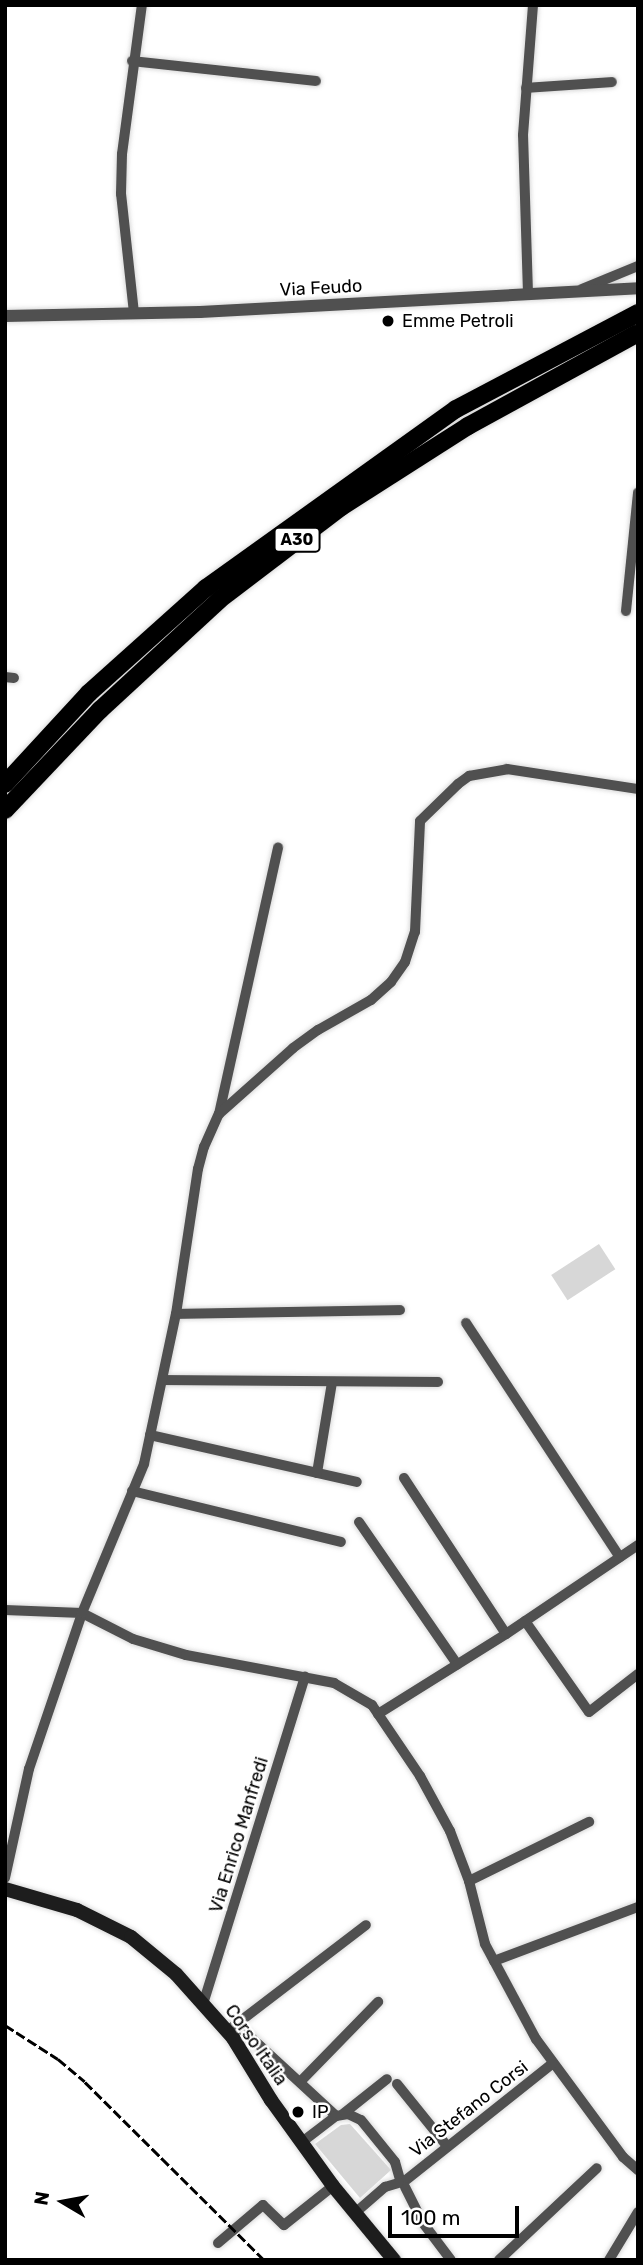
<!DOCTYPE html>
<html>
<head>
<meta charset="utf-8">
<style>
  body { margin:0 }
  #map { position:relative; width:643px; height:2265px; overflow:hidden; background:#fff; font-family:Rubik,sans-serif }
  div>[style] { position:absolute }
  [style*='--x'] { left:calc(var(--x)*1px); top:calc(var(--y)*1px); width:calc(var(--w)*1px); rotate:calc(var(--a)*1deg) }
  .green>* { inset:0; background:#d7d7d7; transform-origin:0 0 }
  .roads { filter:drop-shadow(0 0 2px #dbdbdb) drop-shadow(0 0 2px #dbdbdb) }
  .minor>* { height:10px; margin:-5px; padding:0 5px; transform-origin:5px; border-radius:5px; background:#505050 }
  .tertiary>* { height:12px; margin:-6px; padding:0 6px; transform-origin:6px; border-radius:6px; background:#505050 }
  .secondary>* { height:14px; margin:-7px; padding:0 7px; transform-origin:7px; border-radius:7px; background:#1d1d1d }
  .motorway>* { height:18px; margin:-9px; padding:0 9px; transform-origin:9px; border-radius:9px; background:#000 }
  .rail>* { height:2.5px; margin-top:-1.25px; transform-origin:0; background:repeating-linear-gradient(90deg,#000 0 10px,transparent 0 13.5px) }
  .dots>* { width:19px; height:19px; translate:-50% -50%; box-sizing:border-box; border:4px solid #fff; border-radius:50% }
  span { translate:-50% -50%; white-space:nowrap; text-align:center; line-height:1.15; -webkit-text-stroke:5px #fff; paint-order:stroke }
  .shield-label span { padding:2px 5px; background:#fff; border:2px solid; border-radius:5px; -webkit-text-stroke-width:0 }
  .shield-label { font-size:16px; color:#000; font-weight:700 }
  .street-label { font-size:18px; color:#000 }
  .poi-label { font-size:18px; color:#000 }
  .left { translate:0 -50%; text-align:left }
  .frame { position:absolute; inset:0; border:7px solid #000; pointer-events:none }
  .north { position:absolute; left:28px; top:2167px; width:70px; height:70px; -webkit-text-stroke:5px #fff; paint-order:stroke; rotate:280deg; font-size:19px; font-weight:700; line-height:28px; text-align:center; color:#000 }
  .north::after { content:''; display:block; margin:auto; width:24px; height:32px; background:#000; clip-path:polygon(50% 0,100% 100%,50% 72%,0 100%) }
  .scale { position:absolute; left:388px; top:2206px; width:131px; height:32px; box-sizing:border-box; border:4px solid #000; border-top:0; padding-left:9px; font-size:21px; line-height:24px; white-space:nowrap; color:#000; -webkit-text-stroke:5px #fff; paint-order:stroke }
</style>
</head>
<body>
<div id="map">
  <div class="green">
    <div style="left:599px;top:1244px;width:30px;height:57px;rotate:57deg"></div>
    <div style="clip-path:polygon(350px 2124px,391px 2170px,360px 2198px,315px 2144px,341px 2125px)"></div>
  </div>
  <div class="roads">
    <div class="minor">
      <div style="--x:132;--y:61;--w:185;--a:6.2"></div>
      <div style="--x:526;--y:88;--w:86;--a:-4"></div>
      <div style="--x:582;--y:289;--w:61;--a:-22.3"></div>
      <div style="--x:528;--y:293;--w:158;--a:-91.8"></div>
      <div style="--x:523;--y:135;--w:130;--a:-85.6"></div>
      <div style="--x:134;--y:313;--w:120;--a:-96.2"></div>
      <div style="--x:121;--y:194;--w:40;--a:-88.6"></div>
      <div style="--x:122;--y:154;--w:150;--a:-82.4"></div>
      <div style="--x:626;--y:611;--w:119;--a:-84.2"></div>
      <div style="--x:5;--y:677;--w:9;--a:6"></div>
      <div style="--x:219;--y:1114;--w:273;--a:-77.5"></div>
      <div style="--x:176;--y:1314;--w:224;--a:-1"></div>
      <div style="--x:466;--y:1323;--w:280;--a:56.7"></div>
      <div style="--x:163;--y:1380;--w:275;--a:0.4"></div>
      <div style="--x:150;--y:1435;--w:212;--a:12.8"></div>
      <div style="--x:317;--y:1473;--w:92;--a:-80.6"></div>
      <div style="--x:404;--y:1478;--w:186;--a:56.8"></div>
      <div style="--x:132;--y:1491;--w:215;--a:13.7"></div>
      <div style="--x:359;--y:1522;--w:173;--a:55.4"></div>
      <div style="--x:5;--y:1610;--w:77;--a:2.2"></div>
      <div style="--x:82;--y:1613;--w:57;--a:27"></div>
      <div style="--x:133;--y:1639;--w:55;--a:16.8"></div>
      <div style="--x:186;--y:1655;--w:151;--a:10.7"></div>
      <div style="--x:334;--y:1683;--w:44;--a:30.1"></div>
      <div style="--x:372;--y:1705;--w:86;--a:55.9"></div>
      <div style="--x:420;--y:1776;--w:63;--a:61.4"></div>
      <div style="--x:450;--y:1831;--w:53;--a:69.2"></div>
      <div style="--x:469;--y:1881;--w:65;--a:75.7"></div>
      <div style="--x:485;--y:1944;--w:108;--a:61.8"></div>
      <div style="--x:536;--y:2039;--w:147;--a:53.6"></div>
      <div style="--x:623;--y:2157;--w:20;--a:41"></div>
      <div style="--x:525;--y:1621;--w:111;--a:54.9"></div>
      <div style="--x:589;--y:1712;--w:62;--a:-37.8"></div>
      <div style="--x:378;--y:1714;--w:151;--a:-32"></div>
      <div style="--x:506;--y:1634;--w:159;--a:-34"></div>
      <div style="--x:5;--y:1878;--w:112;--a:-77.6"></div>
      <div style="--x:29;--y:1769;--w:165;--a:-71.2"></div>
      <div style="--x:82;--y:1613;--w:161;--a:-67.4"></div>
      <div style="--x:144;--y:1464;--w:153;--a:-78"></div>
      <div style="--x:176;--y:1314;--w:147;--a:-81.4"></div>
      <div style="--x:198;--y:1169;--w:23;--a:-75"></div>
      <div style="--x:204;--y:1147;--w:36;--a:-66"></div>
      <div style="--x:219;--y:1114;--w:99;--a:-41.7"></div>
      <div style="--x:293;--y:1048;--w:31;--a:-36"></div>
      <div style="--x:318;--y:1030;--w:61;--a:-29.5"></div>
      <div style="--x:371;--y:1000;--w:27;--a:-42"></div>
      <div style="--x:391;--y:982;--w:24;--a:-55"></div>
      <div style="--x:405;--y:962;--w:32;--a:-72"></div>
      <div style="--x:415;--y:932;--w:111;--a:-87.4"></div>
      <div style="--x:420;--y:821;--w:53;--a:-44.2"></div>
      <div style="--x:458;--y:784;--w:14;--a:-36"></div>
      <div style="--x:469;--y:776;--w:39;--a:-10"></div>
      <div style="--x:507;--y:769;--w:133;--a:8.7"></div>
      <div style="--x:469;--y:1881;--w:134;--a:-26.2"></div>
      <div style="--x:494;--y:1961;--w:154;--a:-20.6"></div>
      <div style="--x:203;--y:2004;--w:343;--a:-72.7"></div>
      <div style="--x:230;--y:2029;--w:171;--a:-37.4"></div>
      <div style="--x:233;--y:2038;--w:7;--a:-90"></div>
      <div style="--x:233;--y:2031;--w:5;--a:-37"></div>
      <div style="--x:237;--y:2028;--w:8;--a:23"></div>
      <div style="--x:244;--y:2031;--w:125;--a:42.7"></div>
      <div style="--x:336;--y:2116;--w:12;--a:-9"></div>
      <div style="--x:348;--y:2114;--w:14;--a:25"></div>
      <div style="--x:361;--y:2120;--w:54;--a:51"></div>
      <div style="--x:395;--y:2162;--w:18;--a:74"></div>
      <div style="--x:300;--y:2082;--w:112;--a:-45.7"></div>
      <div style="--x:397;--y:2084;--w:80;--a:51.1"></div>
      <div style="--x:343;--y:2114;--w:56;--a:-38.5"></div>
      <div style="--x:302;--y:2142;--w:43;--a:-37.4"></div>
      <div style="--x:406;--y:2180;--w:186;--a:-38.5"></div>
      <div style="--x:405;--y:2187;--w:40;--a:63.4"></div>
      <div style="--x:423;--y:2223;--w:46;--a:52.9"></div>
      <div style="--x:355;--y:2213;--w:40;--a:-41"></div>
      <div style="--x:385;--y:2187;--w:14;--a:-17"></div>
      <div style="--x:218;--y:2243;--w:59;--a:-40.2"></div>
      <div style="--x:263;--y:2205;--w:29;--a:44"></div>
      <div style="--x:284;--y:2225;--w:63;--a:-38.5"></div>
      <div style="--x:499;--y:2260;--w:134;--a:-43.2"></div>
      <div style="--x:609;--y:2260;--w:56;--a:-58.9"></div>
    </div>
    <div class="tertiary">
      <div style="--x:5;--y:316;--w:195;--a:-1.2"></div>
      <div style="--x:200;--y:312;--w:439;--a:-3.1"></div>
    </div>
    <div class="secondary">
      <div style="--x:5;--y:1889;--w:75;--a:16.3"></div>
      <div style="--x:77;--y:1910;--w:60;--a:26.6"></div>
      <div style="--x:131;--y:1937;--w:58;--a:39.4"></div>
      <div style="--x:176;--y:1974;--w:86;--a:48.3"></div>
      <div style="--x:233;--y:2038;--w:73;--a:58.5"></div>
      <div style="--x:271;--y:2100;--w:106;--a:54.2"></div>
      <div style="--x:333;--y:2186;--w:96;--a:50.5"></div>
    </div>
    <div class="motorway">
      <div style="--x:5;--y:784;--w:124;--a:-47.3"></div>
      <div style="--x:89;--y:693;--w:157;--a:-41.9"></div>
      <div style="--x:206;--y:588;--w:307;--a:-35.6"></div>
      <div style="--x:456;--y:409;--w:206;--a:-27.8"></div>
      <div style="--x:5;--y:810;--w:138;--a:-46.5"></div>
      <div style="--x:100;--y:710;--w:162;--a:-42.7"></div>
      <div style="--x:219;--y:600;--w:153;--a:-37.3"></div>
      <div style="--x:341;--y:507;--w:151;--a:-32.5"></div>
      <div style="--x:468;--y:426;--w:194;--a:-28.7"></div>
    </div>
  </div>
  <div class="rail">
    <div style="--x:5;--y:2025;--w:63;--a:32.7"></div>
    <div style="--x:58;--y:2059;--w:35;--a:40"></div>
    <div style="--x:85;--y:2082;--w:252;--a:44.8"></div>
  </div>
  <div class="dots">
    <div style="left:388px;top:321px;background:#000"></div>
    <div style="left:298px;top:2112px;background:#000"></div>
  </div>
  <div class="shield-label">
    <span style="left:297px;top:540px">A30</span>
  </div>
  <div class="street-label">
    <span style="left:321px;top:288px;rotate:-3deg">Via Feudo</span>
    <span style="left:239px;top:1835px;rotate:-73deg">Via Enrico Manfredi</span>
    <span style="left:256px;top:2045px;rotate:55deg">Corso Italia</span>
    <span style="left:469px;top:2109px;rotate:-38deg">Via Stefano Corsi</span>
  </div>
  <div class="poi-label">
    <span class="left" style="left:402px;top:321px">Emme Petroli</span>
    <span class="left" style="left:312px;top:2112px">IP</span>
  </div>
  <div class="frame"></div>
  <div class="north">N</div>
  <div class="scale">100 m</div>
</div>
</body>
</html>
